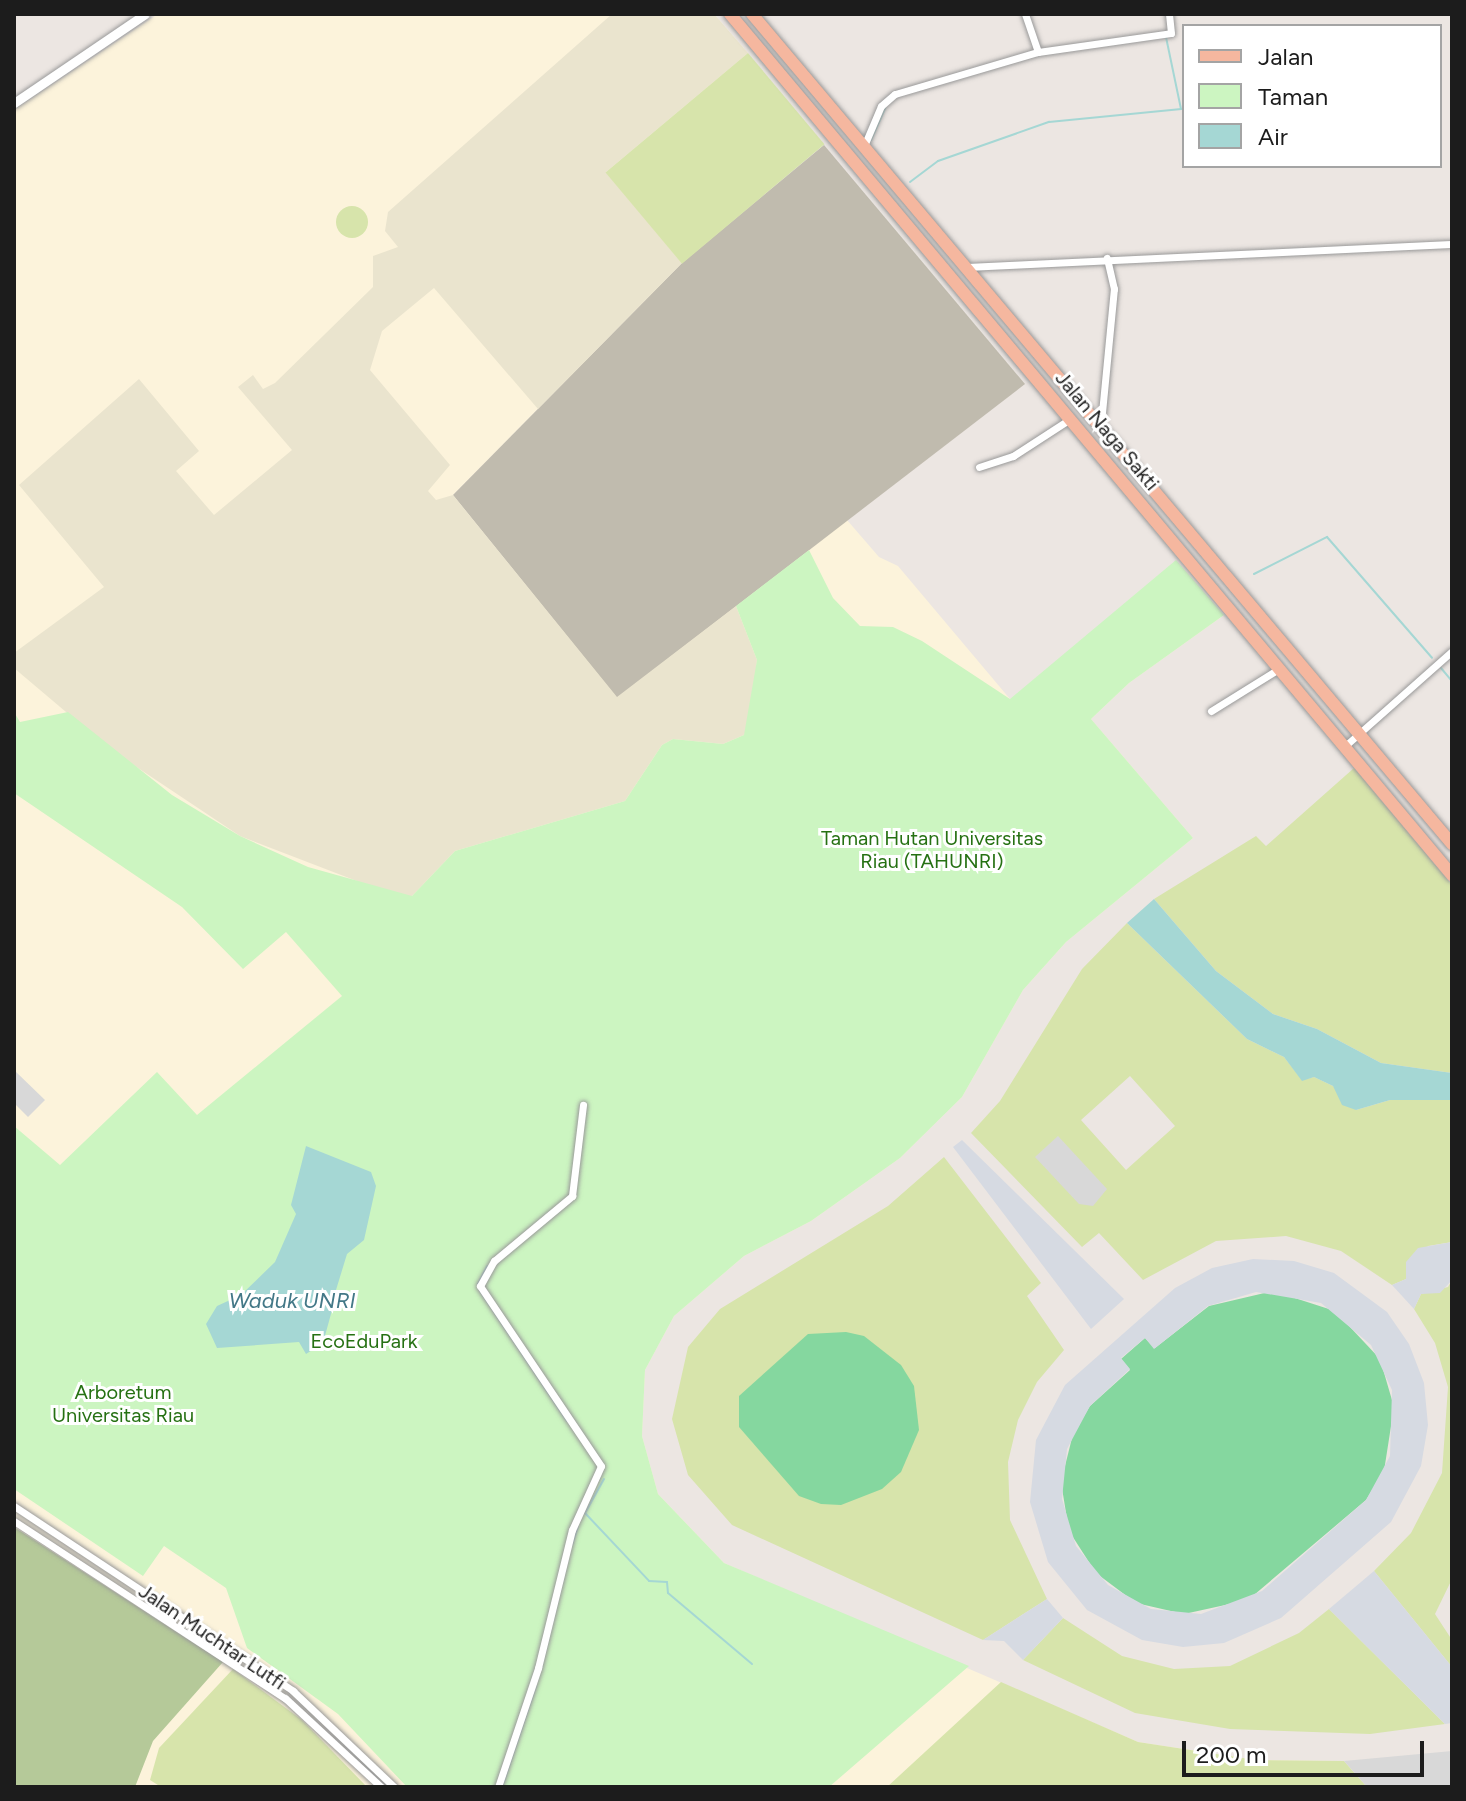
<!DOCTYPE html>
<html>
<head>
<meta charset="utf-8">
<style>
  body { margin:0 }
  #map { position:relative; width:1466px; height:1801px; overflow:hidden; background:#ece6e2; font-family:Figtree,sans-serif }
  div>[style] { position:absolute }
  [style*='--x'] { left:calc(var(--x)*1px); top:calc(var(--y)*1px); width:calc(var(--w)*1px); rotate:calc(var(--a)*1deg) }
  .education>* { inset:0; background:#fcf3db }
  .construction>* { inset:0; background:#c0bbae }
  .farmland>* { inset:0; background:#eae4ce }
  .grass>* { inset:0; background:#d7e4ab; transform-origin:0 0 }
  .round { border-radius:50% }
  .forest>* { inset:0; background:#b5c999 }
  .park>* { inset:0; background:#ccf5c1 }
  .pitch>* { inset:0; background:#85d79f }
  .parking>* { inset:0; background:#d8d8d8 }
  .plaza>* { inset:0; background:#d6dae2 }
  .water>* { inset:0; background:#a5d7d4 }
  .stream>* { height:2px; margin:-1px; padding:0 1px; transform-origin:1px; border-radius:1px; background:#a5d7d4 }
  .roads { filter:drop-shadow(0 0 2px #999) drop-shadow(0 0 2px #999) }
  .minor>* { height:7px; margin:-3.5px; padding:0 3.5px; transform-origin:3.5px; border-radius:3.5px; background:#fff }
  .tertiary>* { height:9px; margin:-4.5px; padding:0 4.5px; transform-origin:4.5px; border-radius:4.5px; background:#fff }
  .primary>* { height:12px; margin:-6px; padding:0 6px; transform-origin:6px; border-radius:6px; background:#f5b79f }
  span { translate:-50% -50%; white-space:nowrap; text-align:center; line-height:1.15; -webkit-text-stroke:6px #fff; paint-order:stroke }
  .street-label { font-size:20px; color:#1c1c1c }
  .park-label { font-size:20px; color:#267113 }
  .water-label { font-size:22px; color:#437887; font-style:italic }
  .frame { position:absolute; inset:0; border:16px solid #1c1c1c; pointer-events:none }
  .legend { position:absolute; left:1182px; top:24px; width:260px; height:144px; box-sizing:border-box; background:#fff; border:2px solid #a4a4a4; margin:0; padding:10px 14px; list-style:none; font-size:24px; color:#1c1c1c }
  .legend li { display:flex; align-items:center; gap:16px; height:40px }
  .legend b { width:40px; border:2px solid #a4a4a4 }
  .scale { position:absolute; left:1182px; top:1741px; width:242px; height:36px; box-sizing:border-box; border:4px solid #1c1c1c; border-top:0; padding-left:10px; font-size:24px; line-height:28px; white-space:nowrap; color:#1c1c1c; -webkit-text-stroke:6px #fff; paint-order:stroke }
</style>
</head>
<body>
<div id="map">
  <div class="education">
    <div style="clip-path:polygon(158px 14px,714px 14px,748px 53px,606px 172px,682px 263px,453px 495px,617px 697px,847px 520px,879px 557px,898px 566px,1010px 699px,1224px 615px,1129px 683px,1091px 719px,1193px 838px,1066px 942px,1023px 990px,962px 1097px,900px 1158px,811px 1221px,744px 1256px,674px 1316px,645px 1370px,642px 1436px,658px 1494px,724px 1563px,1138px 1742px,1256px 1760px,1344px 1761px,1367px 1787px,14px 1787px,14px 110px)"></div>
  </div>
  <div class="construction">
    <div style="clip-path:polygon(824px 145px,1025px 384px,617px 698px,453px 495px,682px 263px)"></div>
  </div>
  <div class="farmland">
    <div style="clip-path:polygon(612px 14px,714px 14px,748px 53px,606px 172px,682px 263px,538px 409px,434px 288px,382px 331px,370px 370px,450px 465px,428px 491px,436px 500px,453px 495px,617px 697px,736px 606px,757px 660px,751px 721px,744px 735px,723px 744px,673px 739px,662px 745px,625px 801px,455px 851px,412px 896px,401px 898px,240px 836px,111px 750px,14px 668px,14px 653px,104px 587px,19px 485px,139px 379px,199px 451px,176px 471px,214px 515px,292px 450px,238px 387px,253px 375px,263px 389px,275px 383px,373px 287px,373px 256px,398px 247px,385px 231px,388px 212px)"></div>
  </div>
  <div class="grass">
    <div style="left:748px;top:53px;width:119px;height:186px;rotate:50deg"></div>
    <div class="round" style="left:336px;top:206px;width:32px;height:32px"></div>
    <div style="clip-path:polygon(1354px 768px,1452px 885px,1452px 1073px,1381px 1063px,1317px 1029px,1273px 1014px,1216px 971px,1154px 899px,1256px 836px,1266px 846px)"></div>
    <div style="clip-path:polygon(evenodd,1127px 923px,1247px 1039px,1284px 1057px,1302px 1080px,1314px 1077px,1333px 1086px,1356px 1110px,1390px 1100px,1452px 1100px,1452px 1242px,1428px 1246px,1406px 1279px,1392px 1285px,1341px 1251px,1286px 1236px,1216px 1241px,1143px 1280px,1099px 1233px,1082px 1247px,971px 1133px,1000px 1101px,1082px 969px,1127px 923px,1130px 1076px,1175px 1126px,1126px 1170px,1081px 1120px,1130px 1076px)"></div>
    <div style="clip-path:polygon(944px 1157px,1041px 1283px,1027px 1296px,1064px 1350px,1037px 1382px,1018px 1420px,1008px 1462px,1010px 1520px,1047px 1599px,983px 1640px,732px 1525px,688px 1475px,672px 1419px,688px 1347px,720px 1309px,888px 1206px)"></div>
    <div style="clip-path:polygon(1452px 1280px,1452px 1579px,1435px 1614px,1452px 1640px,1452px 1667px,1374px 1571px,1411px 1533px,1442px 1473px,1448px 1387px,1435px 1343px,1414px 1309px,1421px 1294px,1448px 1287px)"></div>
    <div style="clip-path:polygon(1329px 1609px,1445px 1724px,1370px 1734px,1230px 1729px,1135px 1713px,1023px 1660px,1063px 1618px,1122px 1656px,1174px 1669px,1230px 1666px,1299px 1633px)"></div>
    <div style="clip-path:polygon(233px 1669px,302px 1720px,367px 1787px,161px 1787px,150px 1780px,159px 1748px)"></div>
    <div style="clip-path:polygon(1001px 1682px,1138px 1742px,1256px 1760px,1344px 1761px,1367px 1787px,887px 1787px)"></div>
  </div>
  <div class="forest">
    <div style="clip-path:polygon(14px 1527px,223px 1662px,153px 1741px,135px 1787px,14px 1787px)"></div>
  </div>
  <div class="park">
    <div style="clip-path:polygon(809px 550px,833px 598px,860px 626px,893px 627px,922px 641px,1010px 699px,1176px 560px,1224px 615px,1129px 683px,1091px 719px,1193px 838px,1066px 942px,1023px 990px,962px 1097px,900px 1158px,811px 1221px,744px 1256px,674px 1316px,645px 1370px,642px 1436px,658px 1494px,724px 1563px,969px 1666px,829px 1787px,407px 1787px,338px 1714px,247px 1648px,226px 1588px,164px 1546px,143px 1576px,14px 1489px,14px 1126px,60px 1165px,157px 1072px,197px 1115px,342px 996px,286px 932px,243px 969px,182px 907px,14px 793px,14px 712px,20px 722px,68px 712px,172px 795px,240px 836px,308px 867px,412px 896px,455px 851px,625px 801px,662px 745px,673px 739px,723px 744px,744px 735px,757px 660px,736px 606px)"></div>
  </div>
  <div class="pitch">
    <div style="clip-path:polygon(1273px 1291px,1335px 1311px,1380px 1359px,1394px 1407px,1384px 1471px,1366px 1500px,1248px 1600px,1184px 1614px,1136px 1603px,1096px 1573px,1069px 1531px,1061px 1482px,1073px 1434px,1090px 1406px,1130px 1370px,1121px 1359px,1145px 1338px,1155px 1348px,1209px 1306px)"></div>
    <div style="clip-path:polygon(846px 1332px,864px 1336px,901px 1365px,914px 1386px,919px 1430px,901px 1472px,882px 1489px,841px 1505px,821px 1504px,799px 1496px,739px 1427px,739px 1396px,808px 1334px)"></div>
  </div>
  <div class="parking">
    <div style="clip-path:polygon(14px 1070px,45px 1100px,28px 1117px,14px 1103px)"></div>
    <div style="clip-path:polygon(1058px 1136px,1107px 1189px,1093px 1206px,1079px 1204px,1035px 1157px)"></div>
    <div style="clip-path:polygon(1452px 1751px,1452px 1787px,1367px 1787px,1344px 1761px)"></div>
  </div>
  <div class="plaza">
    <div style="clip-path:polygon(962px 1140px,1124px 1299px,1091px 1329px,953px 1147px)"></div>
    <div style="clip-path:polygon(1452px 1242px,1452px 1280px,1440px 1293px,1421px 1294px,1414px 1309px,1392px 1285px,1406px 1279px,1406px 1262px,1418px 1248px)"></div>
    <div style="clip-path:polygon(evenodd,1253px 1259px,1294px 1261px,1334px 1273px,1387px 1312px,1409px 1344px,1424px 1383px,1428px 1425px,1421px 1466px,1391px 1522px,1281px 1618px,1224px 1643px,1183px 1647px,1142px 1640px,1087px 1610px,1048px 1562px,1030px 1502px,1036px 1440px,1065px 1385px,1175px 1288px,1212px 1268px,1253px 1259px,1256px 1292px,1321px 1303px,1371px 1345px,1392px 1390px,1390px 1456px,1366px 1500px,1262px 1591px,1201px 1614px,1151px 1609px,1108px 1585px,1076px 1546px,1062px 1499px,1067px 1449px,1090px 1406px,1130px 1369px,1121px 1358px,1145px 1338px,1154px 1349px,1208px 1306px,1256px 1292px)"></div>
    <div style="clip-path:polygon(1374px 1571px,1452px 1667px,1452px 1723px,1445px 1724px,1329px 1609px)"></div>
    <div style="clip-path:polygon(1047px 1599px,1063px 1618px,1023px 1660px,1004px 1641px,983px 1640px)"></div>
  </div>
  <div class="water">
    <div style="clip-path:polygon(1154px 899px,1216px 971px,1273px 1014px,1317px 1029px,1381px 1063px,1452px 1073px,1452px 1100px,1390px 1100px,1356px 1110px,1342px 1105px,1333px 1086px,1314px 1077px,1302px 1081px,1284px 1057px,1247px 1039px,1127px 923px)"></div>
    <div style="clip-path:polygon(306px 1146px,371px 1172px,376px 1186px,364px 1240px,347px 1254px,336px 1290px,342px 1301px,334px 1303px,323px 1343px,306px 1354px,299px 1342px,217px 1348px,206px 1324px,217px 1306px,241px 1295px,275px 1262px,296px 1214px,291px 1205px)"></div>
  </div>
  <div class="stream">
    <div style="--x:871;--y:140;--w:35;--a:-66"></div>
    <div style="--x:910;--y:182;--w:35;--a:-37"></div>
    <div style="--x:938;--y:161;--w:118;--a:-19.4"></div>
    <div style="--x:1049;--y:122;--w:133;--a:-5.6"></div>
    <div style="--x:1181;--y:109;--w:74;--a:-101.8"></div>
    <div style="--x:1254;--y:574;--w:82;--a:-26.9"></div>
    <div style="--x:1327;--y:537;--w:160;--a:49"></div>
    <div style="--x:1441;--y:668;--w:17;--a:50"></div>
    <div style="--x:478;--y:1284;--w:20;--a:-63"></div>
    <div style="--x:480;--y:1291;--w:156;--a:56.2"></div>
    <div style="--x:604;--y:1479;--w:39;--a:119"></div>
    <div style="--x:585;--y:1513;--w:93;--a:46.7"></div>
    <div style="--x:649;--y:1581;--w:18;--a:3"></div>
    <div style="--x:667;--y:1582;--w:11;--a:85"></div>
    <div style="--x:668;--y:1593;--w:110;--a:40.2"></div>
    <div style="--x:572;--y:1545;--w:19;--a:-72"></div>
    <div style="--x:541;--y:1669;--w:113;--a:-76.2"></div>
    <div style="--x:502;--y:1787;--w:107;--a:-71.4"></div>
  </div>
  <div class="roads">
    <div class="minor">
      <div style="--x:1025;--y:14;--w:40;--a:71.1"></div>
      <div style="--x:864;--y:146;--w:43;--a:-67"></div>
      <div style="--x:881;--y:106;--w:18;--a:-41"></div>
      <div style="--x:895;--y:94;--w:149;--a:-16.4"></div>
      <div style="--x:1038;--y:52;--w:134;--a:-8.1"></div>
      <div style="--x:1171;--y:33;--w:19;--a:-96"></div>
      <div style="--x:965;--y:267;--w:488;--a:-2.7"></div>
      <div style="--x:1101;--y:423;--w:135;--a:-84.5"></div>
      <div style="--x:1114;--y:289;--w:32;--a:-103"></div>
      <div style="--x:979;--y:467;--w:36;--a:-18"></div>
      <div style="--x:1013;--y:456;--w:68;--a:-33"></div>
      <div style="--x:1211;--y:711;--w:81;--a:-31.9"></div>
      <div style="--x:1345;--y:746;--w:143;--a:-41.6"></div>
      <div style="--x:14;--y:1506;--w:335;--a:33.5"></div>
      <div style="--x:293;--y:1691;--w:139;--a:43.5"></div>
      <div style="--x:14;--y:1521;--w:324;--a:33.2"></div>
      <div style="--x:285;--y:1698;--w:131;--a:42.8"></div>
      <div style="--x:498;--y:1787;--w:126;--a:-71.4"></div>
      <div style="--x:538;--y:1668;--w:142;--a:-76.2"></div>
      <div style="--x:572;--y:1530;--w:70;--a:-65.6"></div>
      <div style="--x:601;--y:1466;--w:217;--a:-123.9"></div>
      <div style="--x:480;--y:1286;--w:29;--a:-61"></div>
      <div style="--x:494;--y:1261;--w:102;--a:-39.8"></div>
      <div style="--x:572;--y:1196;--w:92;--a:-83.1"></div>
    </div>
    <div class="tertiary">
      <div style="--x:14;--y:103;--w:158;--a:-34.2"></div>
    </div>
    <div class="primary">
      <div style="--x:730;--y:14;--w:1124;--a:50.02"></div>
      <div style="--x:752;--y:14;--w:1086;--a:49.86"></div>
    </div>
  </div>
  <div class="street-label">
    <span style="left:1107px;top:431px;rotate:50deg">Jalan Naga Sakti</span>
    <span style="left:212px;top:1637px;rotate:34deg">Jalan Muchtar Lutfi</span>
  </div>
  <div class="park-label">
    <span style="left:932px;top:850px">Taman Hutan Universitas<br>Riau (TAHUNRI)</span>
    <span style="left:364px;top:1341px">EcoEduPark</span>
    <span style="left:123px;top:1404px">Arboretum<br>Universitas Riau</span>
  </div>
  <div class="water-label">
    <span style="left:292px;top:1301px">Waduk UNRI</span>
  </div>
  <div class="frame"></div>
  <ul class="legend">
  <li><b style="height:10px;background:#f5b79f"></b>Jalan</li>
  <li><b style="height:22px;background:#ccf5c1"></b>Taman</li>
  <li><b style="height:22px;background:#a5d7d4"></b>Air</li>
  </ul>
  <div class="scale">200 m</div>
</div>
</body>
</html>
